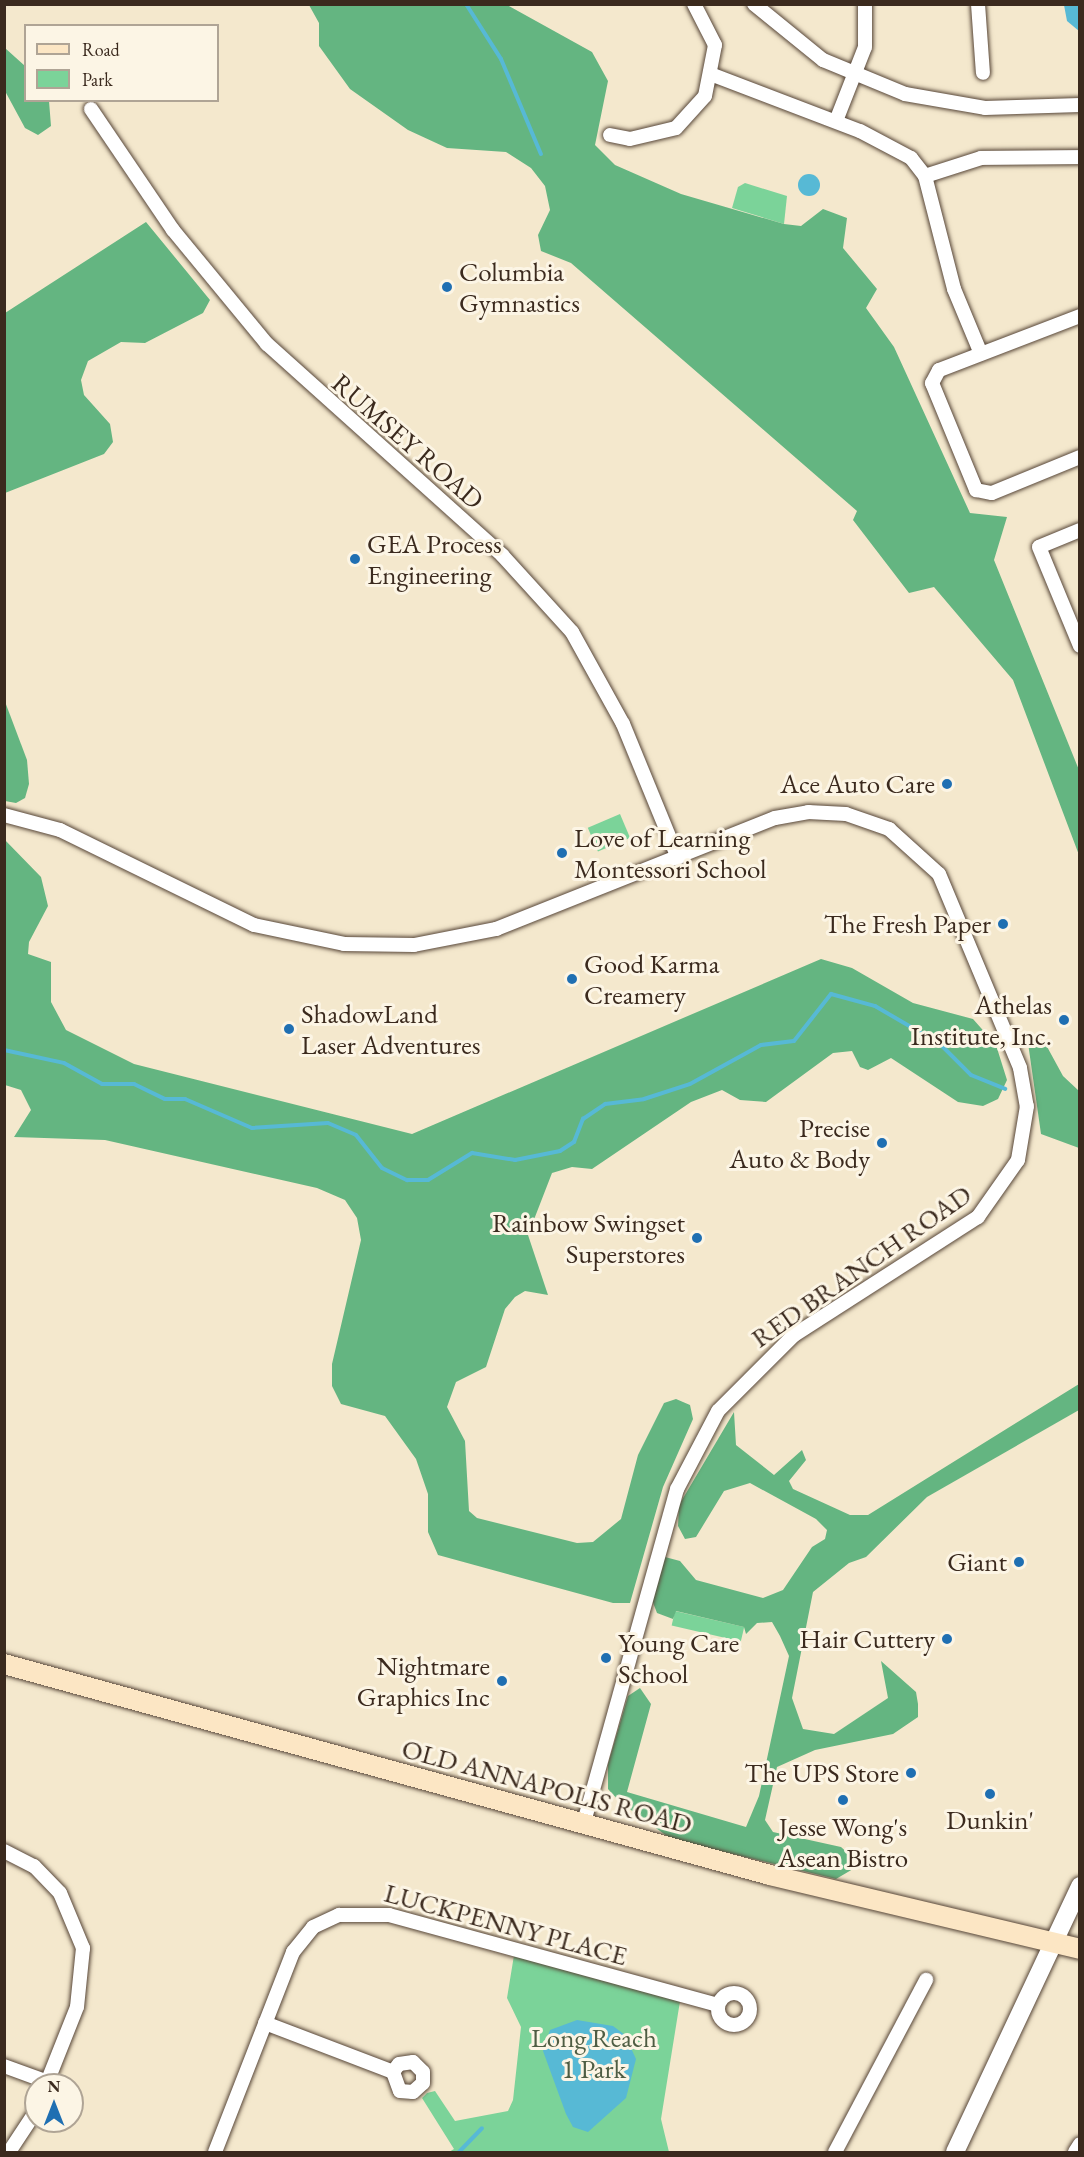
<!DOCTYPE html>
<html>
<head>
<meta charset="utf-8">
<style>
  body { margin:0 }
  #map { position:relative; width:1084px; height:2157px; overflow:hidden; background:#f4e8cd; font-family:"EB Garamond",serif }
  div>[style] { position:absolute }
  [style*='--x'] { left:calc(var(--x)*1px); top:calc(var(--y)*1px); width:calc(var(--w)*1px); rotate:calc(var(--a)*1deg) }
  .green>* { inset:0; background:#7bd399; transform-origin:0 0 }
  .forest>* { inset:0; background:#64b581 }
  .water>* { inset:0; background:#57b9d5 }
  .round { border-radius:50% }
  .stream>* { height:4px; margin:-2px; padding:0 2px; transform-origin:2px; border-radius:2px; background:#57b9d5 }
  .roads { filter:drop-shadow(0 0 2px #574638) drop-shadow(0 0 2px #574638) }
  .minor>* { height:14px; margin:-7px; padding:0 7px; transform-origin:7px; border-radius:7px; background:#fff }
  .minor>.ring { margin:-7px; padding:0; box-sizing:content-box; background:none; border:14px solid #fff; border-radius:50% }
  .tertiary>* { height:18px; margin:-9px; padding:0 9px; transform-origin:9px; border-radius:9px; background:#fff }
  .secondary>* { height:20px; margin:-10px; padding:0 10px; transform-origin:10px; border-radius:10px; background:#fce6c4 }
  .dots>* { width:16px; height:16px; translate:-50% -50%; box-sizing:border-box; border:3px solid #fcf5e5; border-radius:50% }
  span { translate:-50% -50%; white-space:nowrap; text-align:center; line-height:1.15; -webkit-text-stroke:6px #fcf5e5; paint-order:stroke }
  .poi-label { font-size:27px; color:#3b2a1e }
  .left { translate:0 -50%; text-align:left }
  .right { translate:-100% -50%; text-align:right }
  .street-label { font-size:27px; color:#3b2a1e }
  .park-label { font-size:27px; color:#4e5d43 }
  .frame { position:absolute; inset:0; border:6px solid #3b2a1e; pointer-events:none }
  .legend { position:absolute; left:24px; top:24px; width:195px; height:78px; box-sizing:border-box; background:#fcf5e5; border:2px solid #afa495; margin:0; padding:8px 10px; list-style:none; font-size:18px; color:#3b2a1e }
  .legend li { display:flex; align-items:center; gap:12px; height:30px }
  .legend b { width:30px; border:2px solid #afa495 }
  .north { position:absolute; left:24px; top:2073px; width:60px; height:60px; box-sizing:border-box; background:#fcf5e5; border:2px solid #afa495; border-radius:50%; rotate:0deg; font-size:16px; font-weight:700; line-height:24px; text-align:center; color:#3b2a1e }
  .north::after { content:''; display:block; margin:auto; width:21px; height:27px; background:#1f6fb2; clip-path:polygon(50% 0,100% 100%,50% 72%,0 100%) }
</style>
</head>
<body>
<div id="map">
  <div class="green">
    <div style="clip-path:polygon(745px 183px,787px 196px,784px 224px,732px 208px,738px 187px)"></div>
    <div style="left:620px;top:814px;width:26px;height:35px;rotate:67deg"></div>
    <div style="left:675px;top:1611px;width:71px;height:15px;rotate:13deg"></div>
    <div style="clip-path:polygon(515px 1949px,681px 1995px,661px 2119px,669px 2152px,449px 2152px,454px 2149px,422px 2098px,427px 2093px,435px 2091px,455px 2121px,508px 2111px,513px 2100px,521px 2027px,507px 1998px)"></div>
  </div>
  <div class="forest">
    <div style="clip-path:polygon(309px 5px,507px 5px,592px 52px,608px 81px,595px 145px,615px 165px,681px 194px,784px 224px,801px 226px,823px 209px,847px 218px,843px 248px,877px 289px,866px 308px,894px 347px,970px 513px,1007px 517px,994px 560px,1079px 770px,1079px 855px,1013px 680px,934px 587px,909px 593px,853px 520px,857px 511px,571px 263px,541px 251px,538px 235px,550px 210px,545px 186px,531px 168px,506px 152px,447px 148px,408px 130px,350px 89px,319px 46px,319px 23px)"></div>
    <div style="clip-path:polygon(5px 48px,25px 66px,26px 100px,49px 101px,51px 126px,38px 135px,25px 128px,5px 91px)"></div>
    <div style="clip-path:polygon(146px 222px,210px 300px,203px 313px,145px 343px,121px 342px,88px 361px,81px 380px,84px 395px,110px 424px,113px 442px,104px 454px,5px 493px,5px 313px)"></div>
    <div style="clip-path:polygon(4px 699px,27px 760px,29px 784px,25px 798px,16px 803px,5px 801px)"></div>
    <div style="clip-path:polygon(4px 839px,41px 877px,48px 906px,29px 942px,28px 954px,51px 962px,51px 1002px,66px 1030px,134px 1064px,412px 1134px,821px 959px,852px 968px,913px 1003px,973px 1019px,996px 1045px,1007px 1080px,998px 1099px,983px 1106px,958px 1102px,891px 1058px,868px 1070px,860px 1067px,852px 1051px,833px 1053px,766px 1102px,740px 1100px,722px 1090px,691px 1102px,592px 1169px,572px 1167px,552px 1173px,528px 1235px,548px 1295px,525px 1291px,515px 1297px,505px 1309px,486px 1367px,456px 1382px,447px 1407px,465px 1441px,469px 1511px,477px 1518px,577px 1543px,593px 1542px,621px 1519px,638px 1455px,664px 1403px,676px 1399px,690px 1405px,693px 1419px,663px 1487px,630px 1603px,613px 1603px,438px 1555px,428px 1532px,428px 1494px,416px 1459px,385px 1416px,341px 1404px,332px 1386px,332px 1364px,361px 1240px,357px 1218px,345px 1200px,317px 1188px,105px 1140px,14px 1137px,31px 1110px,21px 1090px,5px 1085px)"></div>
    <div style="clip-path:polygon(1028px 1043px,1045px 1043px,1063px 1076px,1079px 1091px,1079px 1148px,1041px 1134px)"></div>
    <div style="clip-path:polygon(1079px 1384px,1079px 1410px,927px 1497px,866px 1557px,849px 1563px,813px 1592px,792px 1698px,803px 1729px,834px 1734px,888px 1698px,881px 1661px,916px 1692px,918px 1704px,918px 1717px,893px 1734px,815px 1750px,777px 1767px,765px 1820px,773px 1832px,841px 1847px,851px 1856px,853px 1869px,836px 1879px,671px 1839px,620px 1802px,608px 1789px,608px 1764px,628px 1696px,640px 1688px,651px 1704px,627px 1792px,746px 1827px,759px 1796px,789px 1656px,780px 1636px,772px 1622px,757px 1623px,746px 1634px,744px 1627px,676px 1611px,673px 1619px,657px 1613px,652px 1600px,665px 1557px,680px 1561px,696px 1580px,763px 1598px,783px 1590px,812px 1547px,825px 1539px,827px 1530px,816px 1519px,750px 1483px,724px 1491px,696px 1537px,685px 1539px,678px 1526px,679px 1505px,734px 1412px,736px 1445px,774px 1475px,802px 1450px,806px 1460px,789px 1481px,793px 1489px,850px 1515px,868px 1515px)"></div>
  </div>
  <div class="water">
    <div style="clip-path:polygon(1064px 5px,1079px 5px,1079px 31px,1067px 21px)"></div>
    <div class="round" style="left:798px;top:174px;width:22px;height:22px"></div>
    <div style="clip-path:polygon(577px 2020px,613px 2026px,625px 2035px,636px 2059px,626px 2098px,588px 2132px,573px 2127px,566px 2114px,543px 2051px,550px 2030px)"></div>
  </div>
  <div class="stream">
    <div style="--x:466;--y:4;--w:65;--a:57.5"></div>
    <div style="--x:501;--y:59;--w:103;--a:67.2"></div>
    <div style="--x:4;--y:883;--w:18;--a:90"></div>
    <div style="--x:4;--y:1050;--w:61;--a:12.2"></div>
    <div style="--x:64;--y:1063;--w:43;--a:28.9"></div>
    <div style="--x:102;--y:1084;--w:32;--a:0"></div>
    <div style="--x:134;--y:1084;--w:34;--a:26"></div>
    <div style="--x:165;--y:1099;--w:20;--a:0"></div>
    <div style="--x:185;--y:1099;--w:73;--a:23.4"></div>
    <div style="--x:252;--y:1128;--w:76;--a:-3.8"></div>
    <div style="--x:328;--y:1123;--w:30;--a:23"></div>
    <div style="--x:356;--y:1135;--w:42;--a:51.8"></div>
    <div style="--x:382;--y:1168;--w:28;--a:26"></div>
    <div style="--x:407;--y:1180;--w:21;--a:0"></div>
    <div style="--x:428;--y:1180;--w:52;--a:-31.5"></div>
    <div style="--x:472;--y:1153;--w:44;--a:9.2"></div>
    <div style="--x:515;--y:1160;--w:46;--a:-11.3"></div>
    <div style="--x:560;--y:1151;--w:17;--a:-33"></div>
    <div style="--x:574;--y:1142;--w:25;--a:-69"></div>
    <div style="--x:583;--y:1119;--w:27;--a:-34"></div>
    <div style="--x:605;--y:1104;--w:39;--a:-7"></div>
    <div style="--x:644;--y:1099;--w:48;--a:-18.1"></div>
    <div style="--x:690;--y:1084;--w:81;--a:-28.8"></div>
    <div style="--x:761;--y:1045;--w:33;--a:-7"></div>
    <div style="--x:794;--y:1041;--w:60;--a:-51.8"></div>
    <div style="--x:831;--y:994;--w:46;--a:15.3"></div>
    <div style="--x:875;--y:1006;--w:75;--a:30.3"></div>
    <div style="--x:940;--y:1044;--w:44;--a:45"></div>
    <div style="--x:971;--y:1075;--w:37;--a:22"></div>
    <div style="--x:459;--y:2152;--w:33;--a:-46"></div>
  </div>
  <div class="roads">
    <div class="minor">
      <div style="--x:754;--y:4;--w:89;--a:39.1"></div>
      <div style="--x:823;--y:60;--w:89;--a:22.5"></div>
      <div style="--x:905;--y:94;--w:81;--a:9.9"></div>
      <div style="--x:985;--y:108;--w:95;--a:-1.8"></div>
      <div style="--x:978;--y:4;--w:69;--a:85.9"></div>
      <div style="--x:713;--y:75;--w:157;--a:20.9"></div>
      <div style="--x:860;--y:131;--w:58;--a:27.9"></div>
      <div style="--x:911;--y:158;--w:23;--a:52"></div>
      <div style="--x:925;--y:176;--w:117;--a:75.6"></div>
      <div style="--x:954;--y:289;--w:70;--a:67.4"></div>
      <div style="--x:91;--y:109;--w:146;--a:55.9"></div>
      <div style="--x:173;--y:230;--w:148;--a:50.5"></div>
      <div style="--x:267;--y:344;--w:316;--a:41.9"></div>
      <div style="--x:502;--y:555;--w:104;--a:47.7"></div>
      <div style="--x:572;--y:632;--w:105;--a:61"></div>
      <div style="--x:623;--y:724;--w:145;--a:67.7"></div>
      <div style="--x:836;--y:121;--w:79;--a:-68.6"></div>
      <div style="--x:865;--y:47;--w:43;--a:-90"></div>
      <div style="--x:610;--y:135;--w:20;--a:11"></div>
      <div style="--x:630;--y:139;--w:47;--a:-13.4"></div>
      <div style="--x:676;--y:128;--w:43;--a:-47.8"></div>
      <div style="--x:705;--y:96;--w:52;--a:-78.9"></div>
      <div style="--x:715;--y:45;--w:46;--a:-117.1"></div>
      <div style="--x:925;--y:176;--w:59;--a:-17.8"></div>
      <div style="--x:981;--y:158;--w:99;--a:-0.6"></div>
      <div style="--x:1080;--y:316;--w:151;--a:159"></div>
      <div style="--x:939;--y:370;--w:15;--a:118"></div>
      <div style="--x:932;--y:383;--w:116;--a:67.6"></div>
      <div style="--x:976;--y:490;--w:16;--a:11"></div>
      <div style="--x:992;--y:493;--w:95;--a:-22.2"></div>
      <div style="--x:1080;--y:530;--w:44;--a:157.5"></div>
      <div style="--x:1039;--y:547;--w:107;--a:67.5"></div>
      <div style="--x:4;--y:815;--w:58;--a:15"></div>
      <div style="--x:60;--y:830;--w:216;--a:26.1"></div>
      <div style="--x:254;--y:925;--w:92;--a:11.9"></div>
      <div style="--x:344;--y:944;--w:70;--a:0.8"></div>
      <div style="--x:414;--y:945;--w:84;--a:-11"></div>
      <div style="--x:496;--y:929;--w:300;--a:-21.7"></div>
      <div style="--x:775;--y:818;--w:34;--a:-10"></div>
      <div style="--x:808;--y:812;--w:38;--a:3"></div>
      <div style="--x:846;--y:814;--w:46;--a:19.2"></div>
      <div style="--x:889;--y:829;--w:67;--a:42"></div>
      <div style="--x:939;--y:874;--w:210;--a:67.3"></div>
      <div style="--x:1020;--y:1068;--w:39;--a:80"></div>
      <div style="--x:1027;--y:1106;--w:55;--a:99.5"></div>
      <div style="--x:1018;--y:1160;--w:70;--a:125.1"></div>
      <div style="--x:978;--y:1217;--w:219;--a:147.3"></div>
      <div style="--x:794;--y:1335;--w:107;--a:135"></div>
      <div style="--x:718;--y:1411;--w:88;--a:117.7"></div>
      <div style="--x:677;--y:1489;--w:349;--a:105.6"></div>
      <div style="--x:4;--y:1851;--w:34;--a:27"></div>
      <div style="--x:34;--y:1866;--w:37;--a:46"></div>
      <div style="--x:60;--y:1893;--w:60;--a:67.3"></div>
      <div style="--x:83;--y:1948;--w:59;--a:95.8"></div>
      <div style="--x:77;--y:2007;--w:84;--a:111.7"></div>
      <div class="ring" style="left:718px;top:1993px;width:18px;height:18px"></div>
      <div style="--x:265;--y:2023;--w:137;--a:20.9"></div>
      <div style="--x:393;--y:2072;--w:20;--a:70"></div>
      <div style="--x:400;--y:2091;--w:13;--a:4"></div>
      <div style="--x:413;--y:2092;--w:13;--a:-42"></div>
      <div style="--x:423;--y:2083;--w:11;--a:-90"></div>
      <div style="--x:423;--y:2072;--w:14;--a:-135"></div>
      <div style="--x:413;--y:2062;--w:14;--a:172"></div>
      <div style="--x:399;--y:2064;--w:10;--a:127"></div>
      <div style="--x:4;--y:2066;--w:47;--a:20"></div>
      <div style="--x:9;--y:2152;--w:49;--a:-56.6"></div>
      <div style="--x:215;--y:2152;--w:215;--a:-68.7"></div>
      <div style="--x:293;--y:1952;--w:32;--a:-51"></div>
      <div style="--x:313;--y:1927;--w:29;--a:-25"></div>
      <div style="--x:339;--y:1915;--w:50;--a:0"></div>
      <div style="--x:389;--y:1915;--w:341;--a:15.3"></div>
      <div style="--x:835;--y:2152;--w:195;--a:-62.1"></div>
      <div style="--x:1075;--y:2152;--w:9;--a:-58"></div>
    </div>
    <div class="tertiary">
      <div style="--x:955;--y:2152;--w:294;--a:-64.8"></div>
    </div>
    <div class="secondary">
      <div style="--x:4;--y:1664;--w:795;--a:15.4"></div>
      <div style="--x:770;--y:1875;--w:319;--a:13.4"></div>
    </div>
  </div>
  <div class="dots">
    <div style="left:447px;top:287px;background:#1f6fb2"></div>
    <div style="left:355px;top:559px;background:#1f6fb2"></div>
    <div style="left:947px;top:784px;background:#1f6fb2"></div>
    <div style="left:562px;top:853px;background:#1f6fb2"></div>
    <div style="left:1003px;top:924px;background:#1f6fb2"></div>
    <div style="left:572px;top:979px;background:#1f6fb2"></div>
    <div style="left:1064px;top:1020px;background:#1f6fb2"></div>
    <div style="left:289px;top:1029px;background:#1f6fb2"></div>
    <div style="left:882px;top:1143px;background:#1f6fb2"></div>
    <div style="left:697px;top:1238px;background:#1f6fb2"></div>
    <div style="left:1019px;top:1562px;background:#1f6fb2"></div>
    <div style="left:947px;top:1639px;background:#1f6fb2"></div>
    <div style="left:606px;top:1658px;background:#1f6fb2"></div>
    <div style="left:502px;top:1681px;background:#1f6fb2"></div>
    <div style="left:911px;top:1773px;background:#1f6fb2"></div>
    <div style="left:990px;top:1794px;background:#1f6fb2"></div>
    <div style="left:843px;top:1800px;background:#1f6fb2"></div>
  </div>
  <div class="poi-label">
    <span class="left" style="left:459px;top:287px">Columbia<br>Gymnastics</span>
    <span class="left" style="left:367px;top:559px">GEA Process<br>Engineering</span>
    <span class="right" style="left:935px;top:784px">Ace Auto Care</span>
    <span class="left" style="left:574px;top:853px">Love of Learning<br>Montessori School</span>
    <span class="right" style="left:991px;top:924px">The Fresh Paper</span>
    <span class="left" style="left:584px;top:979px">Good Karma<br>Creamery</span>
    <span class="right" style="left:1052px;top:1020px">Athelas<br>Institute, Inc.</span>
    <span class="left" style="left:301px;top:1029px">ShadowLand<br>Laser Adventures</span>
    <span class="right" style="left:870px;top:1143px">Precise<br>Auto &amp; Body</span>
    <span class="right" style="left:685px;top:1238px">Rainbow Swingset<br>Superstores</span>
    <span class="right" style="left:1007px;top:1562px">Giant</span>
    <span class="right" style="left:935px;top:1639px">Hair Cuttery</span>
    <span class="left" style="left:618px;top:1658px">Young Care<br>School</span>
    <span class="right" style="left:490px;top:1681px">Nightmare<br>Graphics Inc</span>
    <span class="right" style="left:899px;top:1773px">The UPS Store</span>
    <span style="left:990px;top:1820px">Dunkin'</span>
    <span style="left:843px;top:1842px">Jesse Wong's<br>Asean Bistro</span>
  </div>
  <div class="street-label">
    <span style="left:408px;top:441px;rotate:41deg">RUMSEY ROAD</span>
    <span style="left:861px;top:1266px;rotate:-35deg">RED BRANCH ROAD</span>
    <span style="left:547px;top:1786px;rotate:15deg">OLD ANNAPOLIS ROAD</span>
    <span style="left:506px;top:1924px;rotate:15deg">LUCKPENNY PLACE</span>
  </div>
  <div class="park-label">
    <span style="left:594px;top:2053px">Long Reach<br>1 Park</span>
  </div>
  <div class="frame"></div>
  <ul class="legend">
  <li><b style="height:8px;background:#fce6c4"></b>Road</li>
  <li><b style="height:16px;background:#7bd399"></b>Park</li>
  </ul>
  <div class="north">N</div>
</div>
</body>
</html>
